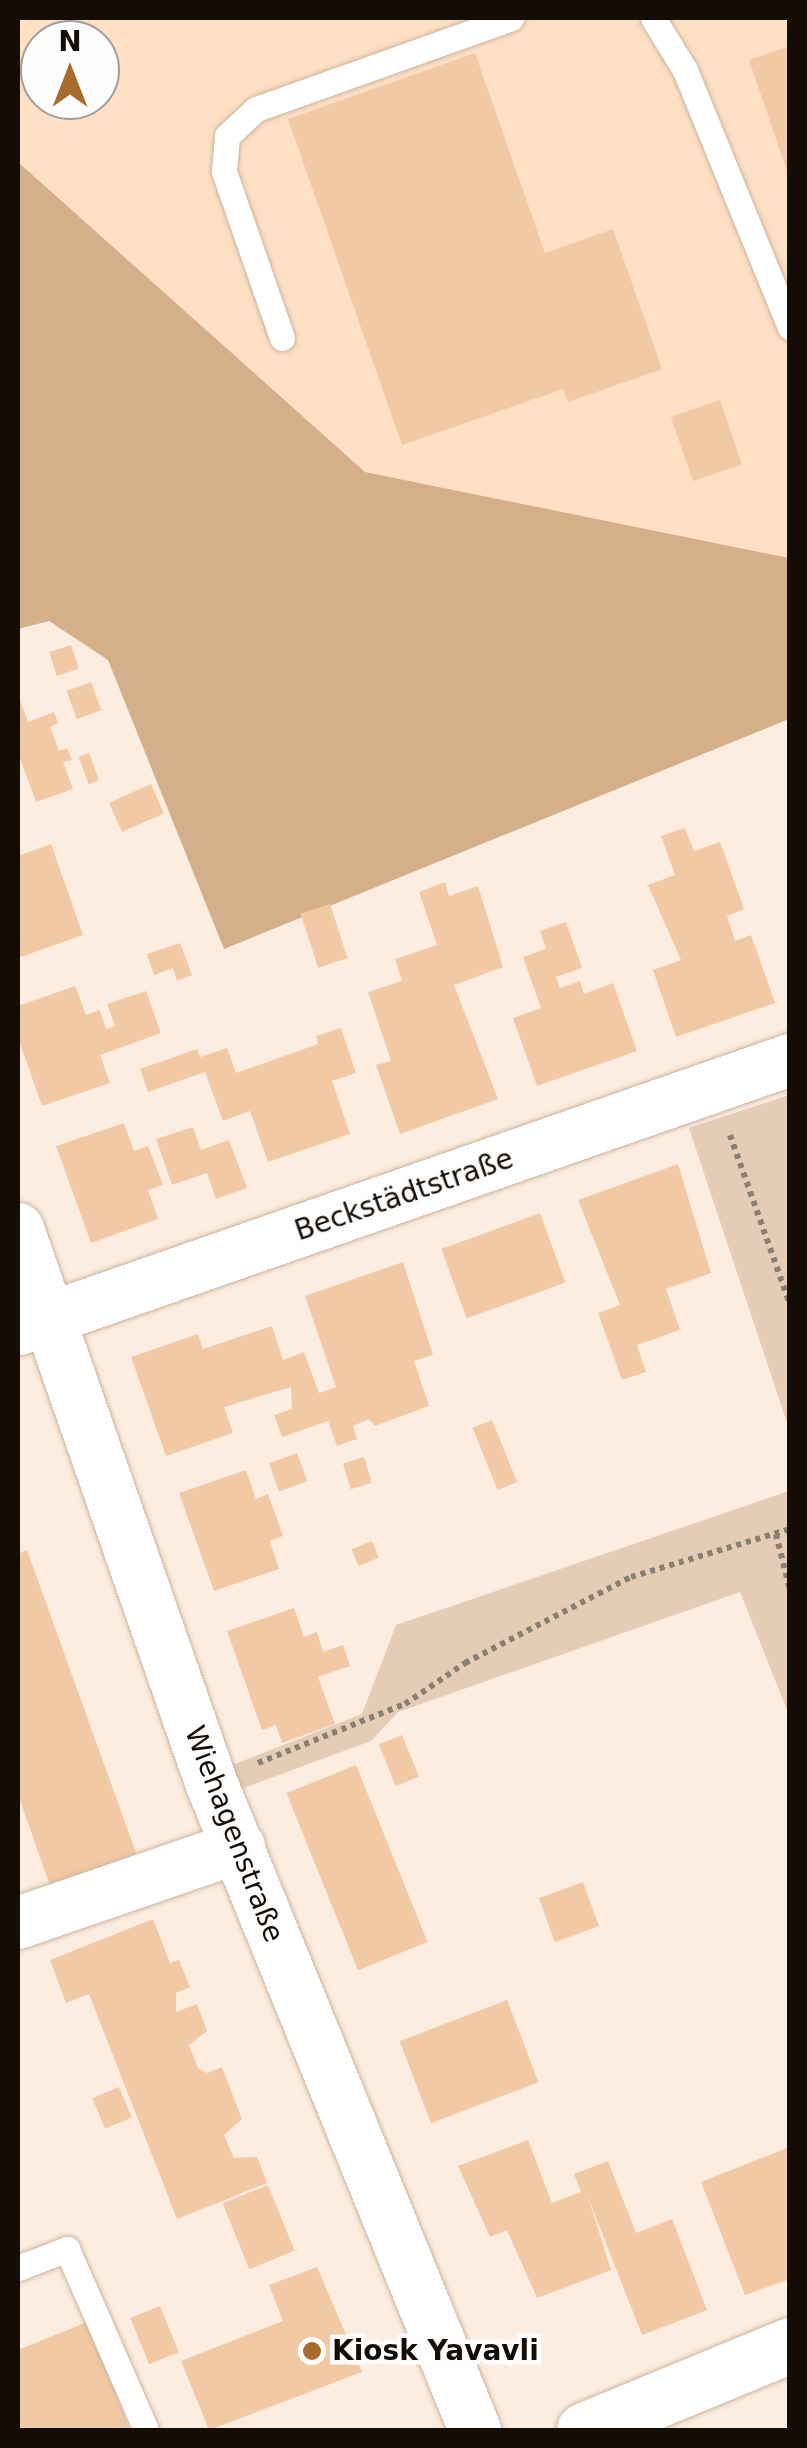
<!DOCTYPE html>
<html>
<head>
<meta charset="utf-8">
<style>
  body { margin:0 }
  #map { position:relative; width:807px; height:2448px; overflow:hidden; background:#fcede0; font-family:"DejaVu Sans",sans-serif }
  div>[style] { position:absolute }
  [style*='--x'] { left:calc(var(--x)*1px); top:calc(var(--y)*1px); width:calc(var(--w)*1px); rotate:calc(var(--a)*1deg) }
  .built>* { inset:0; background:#ffe0c5 }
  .green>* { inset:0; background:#e5ccb7 }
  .forest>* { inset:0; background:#d5ae8a }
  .building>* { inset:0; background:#f2c9a5; transform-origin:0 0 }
  .path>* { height:6px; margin-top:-3px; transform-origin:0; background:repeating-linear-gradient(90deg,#8a7f74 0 5px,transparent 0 10px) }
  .roads { filter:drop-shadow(0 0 2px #ccb59f) drop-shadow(0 0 2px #ccb59f) }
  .lane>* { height:25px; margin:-12.5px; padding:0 12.5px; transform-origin:12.5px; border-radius:12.5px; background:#fff }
  .street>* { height:52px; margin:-26px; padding:0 26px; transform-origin:26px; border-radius:26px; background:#fff }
  .secondary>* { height:55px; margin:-27.5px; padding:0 27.5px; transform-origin:27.5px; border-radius:27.5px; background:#fff }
  .dots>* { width:28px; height:28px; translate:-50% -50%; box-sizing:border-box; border:5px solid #fdfdfd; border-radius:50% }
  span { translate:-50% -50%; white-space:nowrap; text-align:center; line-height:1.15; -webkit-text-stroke:9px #fdfdfd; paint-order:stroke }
  .street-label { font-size:28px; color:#140c05 }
  .poi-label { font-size:28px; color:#140c05; font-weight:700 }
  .left { translate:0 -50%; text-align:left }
  .frame { position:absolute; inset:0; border:20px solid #140c05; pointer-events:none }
  .north { position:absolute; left:20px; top:20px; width:100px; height:100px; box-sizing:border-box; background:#fdfdfd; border:2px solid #a09d9a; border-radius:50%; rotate:0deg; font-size:28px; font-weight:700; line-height:40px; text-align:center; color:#140c05 }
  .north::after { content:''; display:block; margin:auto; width:35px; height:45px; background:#a76c2d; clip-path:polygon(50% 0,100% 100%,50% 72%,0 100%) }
</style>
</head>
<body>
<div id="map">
  <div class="built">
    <div style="clip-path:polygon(evenodd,18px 18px,789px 18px,789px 558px,365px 472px,18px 162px,18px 18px,40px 40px,100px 40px,100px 100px,40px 100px,40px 40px)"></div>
  </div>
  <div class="green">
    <div style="clip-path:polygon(789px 1095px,790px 1095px,789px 1429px,689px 1128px)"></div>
    <div style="clip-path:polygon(789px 1491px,789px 1715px,740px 1592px,398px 1712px,371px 1741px,222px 1796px,212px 1773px,362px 1714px,396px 1625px)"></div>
  </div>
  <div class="forest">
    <div style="clip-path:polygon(18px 162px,365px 472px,789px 558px,789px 719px,224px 949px,108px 660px,49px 621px,18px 629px)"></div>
  </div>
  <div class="building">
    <div style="clip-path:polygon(790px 46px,790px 177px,789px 177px,749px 60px)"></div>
    <div style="clip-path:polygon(475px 53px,545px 253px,613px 229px,662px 369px,568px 402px,563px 389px,402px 445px,288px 119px)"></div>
    <div style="left:720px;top:400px;width:68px;height:52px;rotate:71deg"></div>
    <div style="left:71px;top:645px;width:25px;height:23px;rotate:72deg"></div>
    <div style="left:91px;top:682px;width:30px;height:26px;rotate:70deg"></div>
    <div style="clip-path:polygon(18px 695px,28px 722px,54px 712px,58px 723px,50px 727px,59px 751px,67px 748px,72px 760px,63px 762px,73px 789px,36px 802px,18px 753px)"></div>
    <div style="left:89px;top:753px;width:29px;height:11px;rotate:70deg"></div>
    <div style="left:151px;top:784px;width:32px;height:46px;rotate:66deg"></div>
    <div style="clip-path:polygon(685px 828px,694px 851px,720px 842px,744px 909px,727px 916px,735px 941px,751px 935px,775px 1003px,676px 1037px,653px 970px,681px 960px,648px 885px,675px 875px,661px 836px)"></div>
    <div style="clip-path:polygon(51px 844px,83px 935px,18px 958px,18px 856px)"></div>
    <div style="clip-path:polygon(445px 882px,449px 896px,478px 886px,503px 967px,454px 985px,498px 1099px,400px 1134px,376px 1065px,391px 1061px,368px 992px,402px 981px,395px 959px,437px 945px,419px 892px)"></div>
    <div style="left:330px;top:904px;width:57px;height:31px;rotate:72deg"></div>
    <div style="clip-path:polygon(566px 922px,582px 968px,556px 977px,560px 988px,580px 981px,584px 994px,613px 983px,637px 1051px,537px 1086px,513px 1018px,541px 1008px,523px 957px,546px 949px,540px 931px)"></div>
    <div style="clip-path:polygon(180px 943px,192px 975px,177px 981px,173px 968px,154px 975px,147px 954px)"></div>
    <div style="clip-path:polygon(75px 986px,86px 1015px,100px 1010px,106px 1029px,115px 1026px,107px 1004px,146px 991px,161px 1033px,100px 1055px,110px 1083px,42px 1106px,18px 1038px,18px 1006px)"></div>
    <div style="clip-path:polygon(341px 1028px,356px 1073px,332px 1081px,350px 1134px,268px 1162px,250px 1111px,223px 1121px,205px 1072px,148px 1092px,140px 1069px,197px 1049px,200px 1057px,227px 1048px,236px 1073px,318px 1044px,316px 1036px)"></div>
    <div style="clip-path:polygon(124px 1123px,134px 1151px,148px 1146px,163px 1185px,148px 1190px,158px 1219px,91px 1243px,56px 1146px)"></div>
    <div style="clip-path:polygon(193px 1127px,201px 1150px,229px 1140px,247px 1188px,216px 1199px,207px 1173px,172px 1185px,156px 1139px)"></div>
    <div style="clip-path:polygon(678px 1164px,711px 1273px,666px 1289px,680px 1330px,637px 1345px,646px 1372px,622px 1380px,598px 1313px,620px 1305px,578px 1200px)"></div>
    <div style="left:540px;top:1213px;width:74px;height:105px;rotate:70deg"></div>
    <div style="clip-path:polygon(403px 1262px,433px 1355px,414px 1361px,429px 1406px,375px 1426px,369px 1419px,353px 1426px,357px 1439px,337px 1446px,328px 1421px,282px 1437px,274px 1415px,292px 1409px,291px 1387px,224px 1407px,233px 1433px,166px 1456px,131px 1357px,198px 1334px,203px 1349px,272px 1326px,283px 1360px,304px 1352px,319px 1393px,336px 1387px,305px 1296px)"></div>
    <div style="left:492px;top:1420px;width:67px;height:21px;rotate:68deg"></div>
    <div style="left:297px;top:1453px;width:30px;height:30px;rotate:70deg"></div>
    <div style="left:364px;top:1457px;width:27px;height:22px;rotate:73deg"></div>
    <div style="clip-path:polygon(246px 1470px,256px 1499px,268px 1494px,283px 1536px,270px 1541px,279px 1569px,214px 1591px,179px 1493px)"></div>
    <div style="left:372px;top:1541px;width:18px;height:22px;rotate:68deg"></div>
    <div style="clip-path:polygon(27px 1550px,140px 1864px,53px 1895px,18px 1794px,18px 1554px)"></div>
    <div style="clip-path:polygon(294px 1608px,304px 1637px,317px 1632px,323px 1652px,343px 1645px,350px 1666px,318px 1677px,335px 1724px,282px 1743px,276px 1725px,262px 1730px,227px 1631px)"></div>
    <div style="left:402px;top:1735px;width:45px;height:25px;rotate:68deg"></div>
    <div style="left:356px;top:1765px;width:191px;height:75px;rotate:68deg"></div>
    <div style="left:583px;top:1882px;width:47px;height:47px;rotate:70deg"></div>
    <div style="clip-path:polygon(153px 1919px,170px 1963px,179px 1960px,190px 1987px,176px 1993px,176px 2012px,197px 2004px,207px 2031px,189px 2045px,198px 2068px,207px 2073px,222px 2067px,242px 2119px,224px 2135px,234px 2158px,257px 2157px,267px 2183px,177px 2219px,89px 1994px,66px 2003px,50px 1960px)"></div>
    <div style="left:507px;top:2000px;width:88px;height:115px;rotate:69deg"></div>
    <div style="left:119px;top:2087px;width:33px;height:29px;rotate:67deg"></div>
    <div style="clip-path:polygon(528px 2140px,552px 2203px,581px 2192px,574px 2174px,608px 2161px,636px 2233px,672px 2219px,707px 2310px,642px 2335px,588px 2197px,611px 2270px,537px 2298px,507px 2230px,490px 2237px,458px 2166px)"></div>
    <div style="clip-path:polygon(787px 2148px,790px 2279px,745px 2295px,701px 2182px)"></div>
    <div style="left:268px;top:2185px;width:71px;height:49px;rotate:68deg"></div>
    <div style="clip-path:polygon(317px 2267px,362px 2372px,209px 2430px,181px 2361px,283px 2321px,269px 2285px)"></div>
    <div style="left:160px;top:2306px;width:50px;height:32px;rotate:68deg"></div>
    <div style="clip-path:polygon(87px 2322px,130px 2430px,18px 2430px,18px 2350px)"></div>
  </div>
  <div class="path">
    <div style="--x:730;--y:1135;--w:179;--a:70.5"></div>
    <div style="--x:776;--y:1534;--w:58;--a:76"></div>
    <div style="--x:258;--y:1763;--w:158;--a:-21.9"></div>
    <div style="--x:405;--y:1704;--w:73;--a:-34.3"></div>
    <div style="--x:465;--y:1663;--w:187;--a:-27.4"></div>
    <div style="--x:631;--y:1577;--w:166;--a:-16.8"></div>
  </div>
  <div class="roads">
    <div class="lane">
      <div style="--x:653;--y:18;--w:61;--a:58.4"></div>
      <div style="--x:685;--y:70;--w:278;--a:67.8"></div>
      <div style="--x:282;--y:338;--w:177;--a:-109.2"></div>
      <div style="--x:224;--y:171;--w:35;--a:-85"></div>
      <div style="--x:227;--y:136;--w:40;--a:-43"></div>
      <div style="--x:256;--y:109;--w:271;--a:-19.6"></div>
      <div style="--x:18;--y:2268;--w:53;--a:-21.2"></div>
      <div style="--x:67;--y:2249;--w:197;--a:66.4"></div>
    </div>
    <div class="street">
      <div style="--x:18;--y:1229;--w:586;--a:70.76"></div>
      <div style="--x:211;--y:1782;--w:700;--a:67.83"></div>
      <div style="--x:19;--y:1329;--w:817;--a:-19.23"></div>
      <div style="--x:18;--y:1923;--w:234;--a:-19"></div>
    </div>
    <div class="secondary">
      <div style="--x:584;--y:2430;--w:223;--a:-22.4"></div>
    </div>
  </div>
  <div class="dots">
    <div style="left:312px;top:2351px;background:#a76c2d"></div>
  </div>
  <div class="street-label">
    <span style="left:404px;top:1195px;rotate:-19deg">Beckstädtstraße</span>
    <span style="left:234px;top:1834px;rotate:69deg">Wiehagenstraße</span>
  </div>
  <div class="poi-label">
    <span class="left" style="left:332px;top:2351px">Kiosk Yavavli</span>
  </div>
  <div class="frame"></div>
  <div class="north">N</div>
</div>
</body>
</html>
